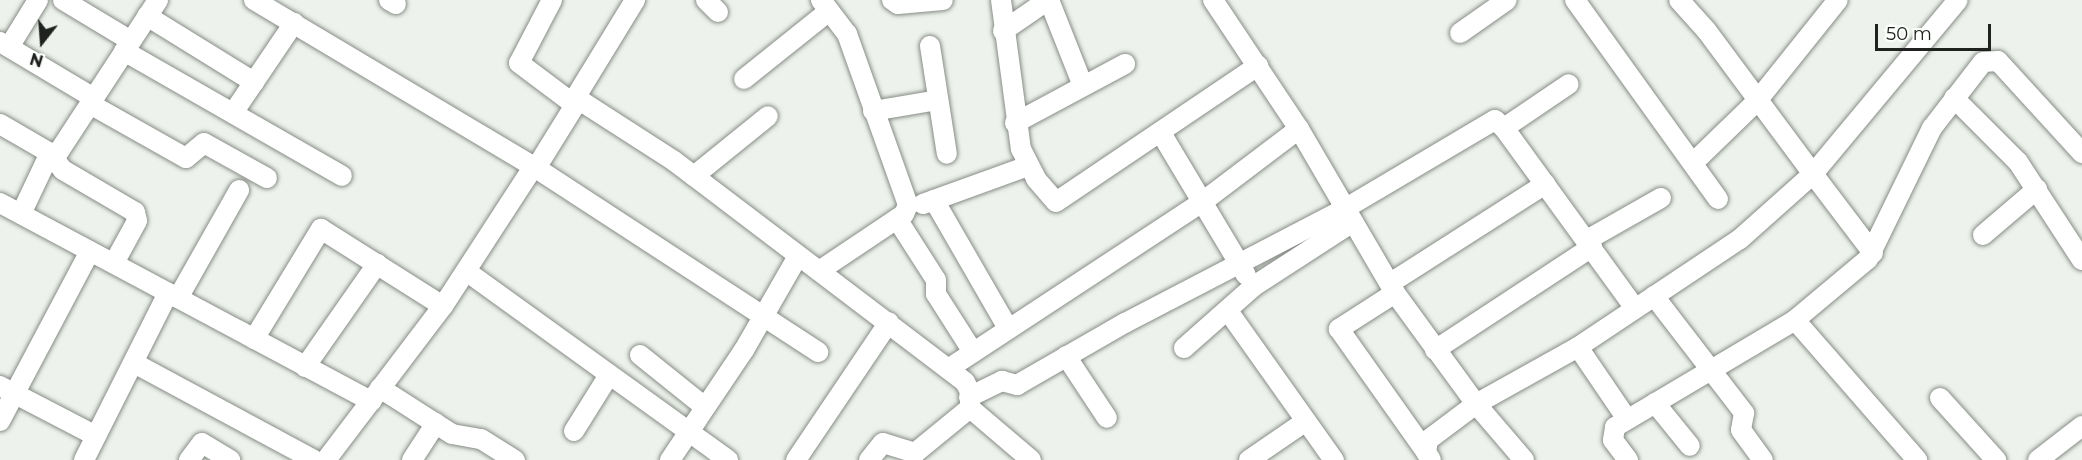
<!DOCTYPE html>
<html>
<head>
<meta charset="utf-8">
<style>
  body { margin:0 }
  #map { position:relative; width:2082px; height:460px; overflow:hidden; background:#edf3ec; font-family:Montserrat,sans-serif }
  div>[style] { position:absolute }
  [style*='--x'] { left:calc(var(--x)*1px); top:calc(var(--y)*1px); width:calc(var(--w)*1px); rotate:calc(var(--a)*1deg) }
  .roads { filter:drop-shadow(0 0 2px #878c86) drop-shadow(0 0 2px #878c86) }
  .minor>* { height:20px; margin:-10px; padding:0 10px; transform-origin:10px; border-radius:10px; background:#fff }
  span { translate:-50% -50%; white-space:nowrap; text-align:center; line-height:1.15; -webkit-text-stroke:4.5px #fcfffc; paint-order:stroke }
  .north { position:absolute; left:12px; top:12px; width:60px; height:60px; -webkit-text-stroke:4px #fcfffc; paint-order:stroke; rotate:197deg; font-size:16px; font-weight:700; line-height:24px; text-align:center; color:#202220 }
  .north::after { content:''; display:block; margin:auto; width:21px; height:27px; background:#202220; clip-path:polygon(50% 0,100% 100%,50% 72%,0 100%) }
  .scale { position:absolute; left:1875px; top:24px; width:116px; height:27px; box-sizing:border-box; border:3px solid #202220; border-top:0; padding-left:8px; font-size:18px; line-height:21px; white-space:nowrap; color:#202220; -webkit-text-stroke:4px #fcfffc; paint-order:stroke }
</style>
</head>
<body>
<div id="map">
  <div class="roads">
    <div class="minor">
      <div style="--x:63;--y:0;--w:79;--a:31.1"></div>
      <div style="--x:254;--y:0;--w:328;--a:30.8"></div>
      <div style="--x:536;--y:168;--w:74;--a:-58.2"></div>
      <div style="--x:575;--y:105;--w:9;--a:-13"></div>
      <div style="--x:584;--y:103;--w:107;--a:32.8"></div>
      <div style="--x:674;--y:161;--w:365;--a:37.2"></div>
      <div style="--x:965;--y:382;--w:11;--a:63"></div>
      <div style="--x:970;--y:392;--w:16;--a:90"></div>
      <div style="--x:970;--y:408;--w:80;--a:40.4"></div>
      <div style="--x:389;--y:0;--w:8;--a:30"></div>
      <div style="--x:552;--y:0;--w:71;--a:117.6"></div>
      <div style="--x:519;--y:63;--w:70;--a:36.9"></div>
      <div style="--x:706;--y:0;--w:17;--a:45"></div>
      <div style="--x:892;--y:0;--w:7;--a:34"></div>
      <div style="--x:898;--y:4;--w:45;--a:-5.1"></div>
      <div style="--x:1001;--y:0;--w:150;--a:82.4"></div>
      <div style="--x:1021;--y:149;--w:34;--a:63"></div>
      <div style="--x:1036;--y:179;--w:30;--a:49"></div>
      <div style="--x:1056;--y:202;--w:244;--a:-34"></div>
      <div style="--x:1049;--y:0;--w:92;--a:68.4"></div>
      <div style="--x:1213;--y:0;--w:155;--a:56.3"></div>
      <div style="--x:1299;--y:129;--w:190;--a:59.7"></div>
      <div style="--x:1395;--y:293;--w:137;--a:53.9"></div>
      <div style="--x:1476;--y:404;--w:60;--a:143.1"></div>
      <div style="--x:1428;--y:440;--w:12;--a:99"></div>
      <div style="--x:1426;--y:452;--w:9;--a:58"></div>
      <div style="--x:1575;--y:0;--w:245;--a:54.3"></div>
      <div style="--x:147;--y:16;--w:126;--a:31.7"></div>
      <div style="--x:1003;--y:31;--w:55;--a:-34.6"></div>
      <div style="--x:1460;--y:33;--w:57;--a:-35.1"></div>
      <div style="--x:0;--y:42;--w:109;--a:30.8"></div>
      <div style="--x:930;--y:46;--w:109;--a:81.1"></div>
      <div style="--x:9;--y:47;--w:55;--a:-58.3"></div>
      <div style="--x:124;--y:51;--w:251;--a:29.8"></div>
      <div style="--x:744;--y:79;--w:109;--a:-38.7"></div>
      <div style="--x:1954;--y:98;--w:91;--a:45"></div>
      <div style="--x:2018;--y:162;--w:117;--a:56.9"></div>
      <div style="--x:572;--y:103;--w:121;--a:-58.5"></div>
      <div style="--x:90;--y:104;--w:110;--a:29.4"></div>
      <div style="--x:186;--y:158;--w:23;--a:-40"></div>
      <div style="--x:204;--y:143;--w:72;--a:29.1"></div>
      <div style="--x:873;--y:111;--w:66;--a:-9.6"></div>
      <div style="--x:233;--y:113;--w:109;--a:-55.9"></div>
      <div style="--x:1015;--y:123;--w:125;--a:-28.2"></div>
      <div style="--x:0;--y:124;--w:58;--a:30.1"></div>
      <div style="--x:50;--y:153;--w:21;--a:53"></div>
      <div style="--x:63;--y:170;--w:83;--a:30.3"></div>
      <div style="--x:135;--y:212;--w:9;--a:77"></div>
      <div style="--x:137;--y:221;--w:48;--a:118.7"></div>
      <div style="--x:1504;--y:128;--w:78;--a:-34.1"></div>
      <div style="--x:1161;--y:133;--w:165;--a:59.1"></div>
      <div style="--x:54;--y:159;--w:190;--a:-56.8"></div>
      <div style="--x:1693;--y:163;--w:89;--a:-44.1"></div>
      <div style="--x:1757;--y:101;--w:129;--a:-51.3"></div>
      <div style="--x:536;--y:168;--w:337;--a:33.1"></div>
      <div style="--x:694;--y:176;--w:95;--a:-39"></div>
      <div style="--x:934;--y:200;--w:148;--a:60"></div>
      <div style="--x:0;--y:203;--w:421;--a:28.1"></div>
      <div style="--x:923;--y:204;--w:112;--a:-19.9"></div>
      <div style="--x:21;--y:214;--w:68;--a:-64.6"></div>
      <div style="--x:897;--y:219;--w:72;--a:57.4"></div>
      <div style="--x:936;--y:280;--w:14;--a:90"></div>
      <div style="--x:936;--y:294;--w:69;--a:57.5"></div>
      <div style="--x:1983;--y:235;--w:71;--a:-40.4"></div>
      <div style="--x:1587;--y:240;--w:85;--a:-29.6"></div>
      <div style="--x:1873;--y:253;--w:99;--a:-127.2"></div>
      <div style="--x:1813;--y:174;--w:226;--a:-50.2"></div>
      <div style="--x:466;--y:271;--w:323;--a:35.8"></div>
      <div style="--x:819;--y:271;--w:102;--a:-33.8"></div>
      <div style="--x:904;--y:214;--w:10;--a:-66"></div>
      <div style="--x:908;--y:205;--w:182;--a:-109.6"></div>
      <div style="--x:847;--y:34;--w:43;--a:-127.4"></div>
      <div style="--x:1392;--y:282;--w:182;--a:-32.6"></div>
      <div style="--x:1395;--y:293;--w:67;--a:147.3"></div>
      <div style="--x:1339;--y:329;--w:151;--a:54.7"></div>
      <div style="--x:1654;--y:296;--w:148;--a:52.4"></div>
      <div style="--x:1744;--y:413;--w:17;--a:100"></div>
      <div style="--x:1741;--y:430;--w:37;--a:54"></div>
      <div style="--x:178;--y:298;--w:124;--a:-60.5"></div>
      <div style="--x:1228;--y:311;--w:183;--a:54.6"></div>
      <div style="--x:1795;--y:320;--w:186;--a:48.9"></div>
      <div style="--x:254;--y:339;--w:129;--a:-58.7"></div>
      <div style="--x:321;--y:229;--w:144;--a:32.3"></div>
      <div style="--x:1578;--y:347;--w:87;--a:55.8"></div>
      <div style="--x:1184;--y:348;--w:94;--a:-41.5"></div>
      <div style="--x:1254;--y:286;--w:118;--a:-32.9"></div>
      <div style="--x:1435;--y:350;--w:188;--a:-33.3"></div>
      <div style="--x:640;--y:355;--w:83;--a:38.7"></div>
      <div style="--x:1066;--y:356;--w:74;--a:56.5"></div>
      <div style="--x:134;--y:363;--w:204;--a:28.3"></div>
      <div style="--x:305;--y:367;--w:126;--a:-55"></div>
      <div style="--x:948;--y:369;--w:303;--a:-33.3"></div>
      <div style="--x:1201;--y:203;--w:123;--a:-37.1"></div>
      <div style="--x:0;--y:386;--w:108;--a:27.5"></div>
      <div style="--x:380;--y:388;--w:85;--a:32.6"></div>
      <div style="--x:452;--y:434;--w:29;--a:10"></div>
      <div style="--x:481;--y:439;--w:40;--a:32"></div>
      <div style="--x:969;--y:397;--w:37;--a:-26"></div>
      <div style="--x:1002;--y:381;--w:16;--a:15"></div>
      <div style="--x:1017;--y:385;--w:125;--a:-29.9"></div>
      <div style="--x:1125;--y:323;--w:249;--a:-27.5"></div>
      <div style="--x:1346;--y:208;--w:173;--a:-30.6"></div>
      <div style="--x:1495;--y:120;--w:12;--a:42"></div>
      <div style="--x:1504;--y:128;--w:223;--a:54"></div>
      <div style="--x:1940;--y:398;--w:84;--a:47.9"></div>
      <div style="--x:1655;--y:403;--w:55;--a:50.9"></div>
      <div style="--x:0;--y:421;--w:192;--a:-62.1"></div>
      <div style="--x:574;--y:431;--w:66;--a:-58"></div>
      <div style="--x:84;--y:460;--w:187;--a:-63.3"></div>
      <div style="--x:189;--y:460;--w:21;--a:-53"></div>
      <div style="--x:202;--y:443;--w:33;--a:31"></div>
      <div style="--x:326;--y:460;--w:193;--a:-52.8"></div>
      <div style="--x:443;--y:306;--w:167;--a:-57"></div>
      <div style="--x:412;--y:460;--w:44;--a:-57"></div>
      <div style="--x:670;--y:460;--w:133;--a:-56.1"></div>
      <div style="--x:744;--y:350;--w:108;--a:-60.1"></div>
      <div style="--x:796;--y:460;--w:166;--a:-56"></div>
      <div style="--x:869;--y:460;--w:22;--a:-51"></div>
      <div style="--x:883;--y:443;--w:34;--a:17"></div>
      <div style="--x:915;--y:453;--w:71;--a:-39.3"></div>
      <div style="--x:1249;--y:460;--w:69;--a:-34.4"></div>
      <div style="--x:1524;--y:460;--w:74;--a:-130.6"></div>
      <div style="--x:1476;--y:404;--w:117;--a:-29.2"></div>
      <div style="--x:1578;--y:347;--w:195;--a:-33.7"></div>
      <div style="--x:1740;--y:239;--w:98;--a:-41.7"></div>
      <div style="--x:1813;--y:174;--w:179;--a:-126.6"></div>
      <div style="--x:1706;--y:30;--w:40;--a:-132"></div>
      <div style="--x:1628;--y:460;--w:25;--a:-127"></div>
      <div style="--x:1613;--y:440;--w:13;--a:-81"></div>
      <div style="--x:1615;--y:427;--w:209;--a:-30.7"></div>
      <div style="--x:1795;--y:320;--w:95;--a:-39.9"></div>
      <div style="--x:1868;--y:259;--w:146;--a:-64"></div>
      <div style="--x:1932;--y:128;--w:83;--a:-52.3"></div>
      <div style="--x:1983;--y:62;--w:15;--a:-4"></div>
      <div style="--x:1998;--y:61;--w:125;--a:47.6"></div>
      <div style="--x:2038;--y:460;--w:56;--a:-37.7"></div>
    </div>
  </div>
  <div class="north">N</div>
  <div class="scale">50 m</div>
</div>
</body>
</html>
